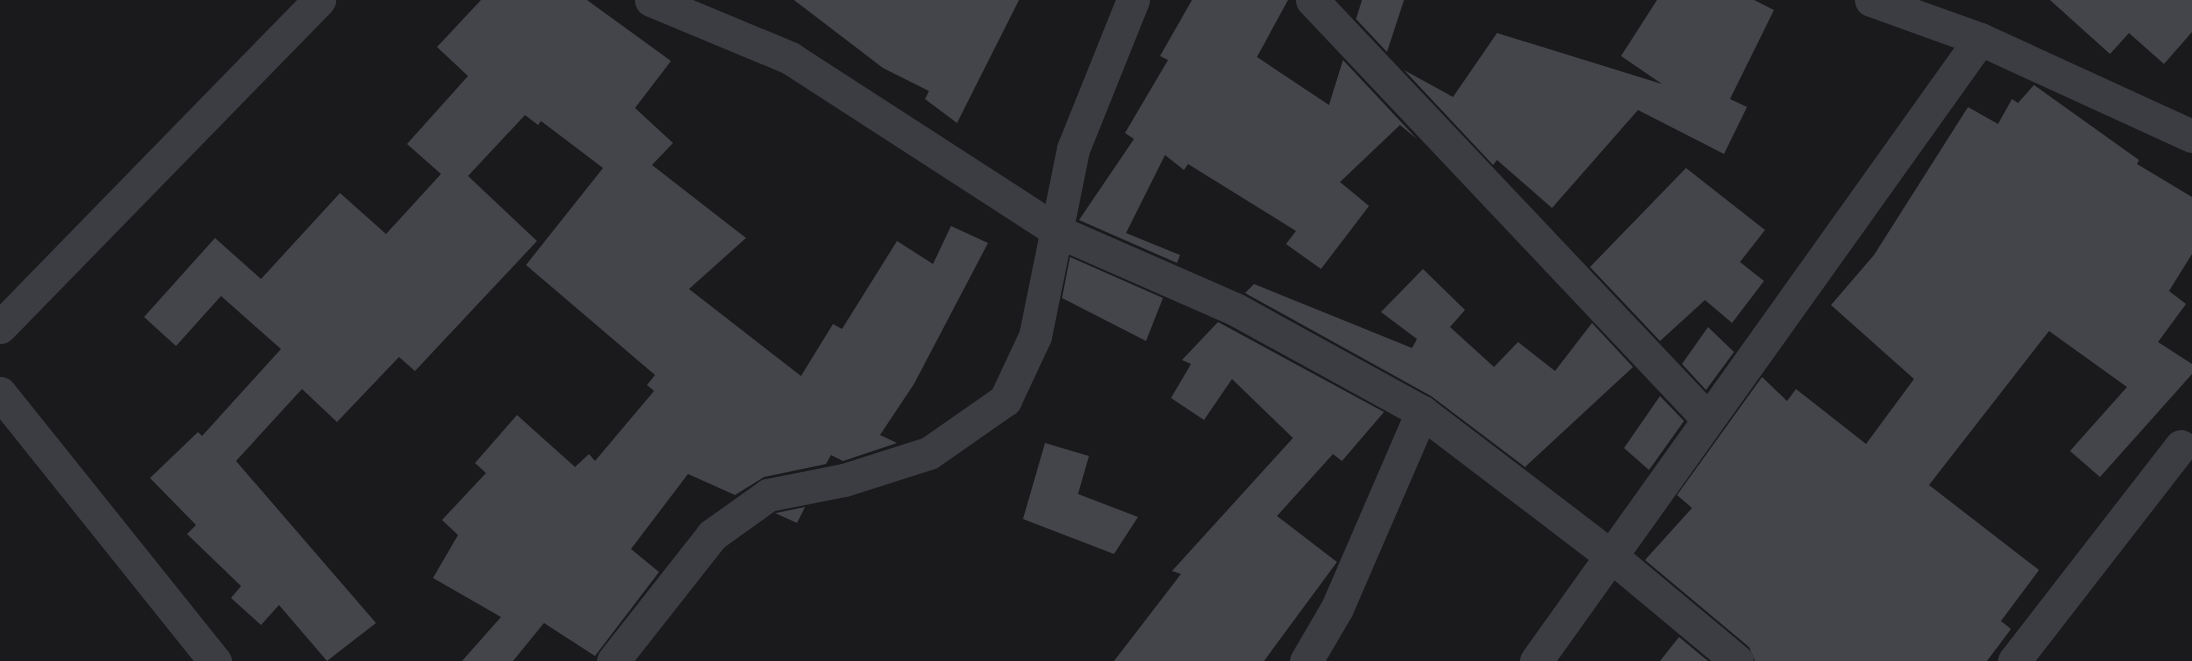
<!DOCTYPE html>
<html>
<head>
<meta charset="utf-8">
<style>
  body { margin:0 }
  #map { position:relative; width:2192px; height:661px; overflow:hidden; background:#1a1a1d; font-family:"PT Sans",sans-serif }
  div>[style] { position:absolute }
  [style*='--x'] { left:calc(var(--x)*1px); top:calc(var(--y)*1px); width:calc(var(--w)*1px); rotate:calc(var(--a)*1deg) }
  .building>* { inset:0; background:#44454a }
  .minor>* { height:33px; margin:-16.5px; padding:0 16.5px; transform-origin:16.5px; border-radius:16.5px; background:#3b3d42 }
  .tertiary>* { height:33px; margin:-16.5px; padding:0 16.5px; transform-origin:16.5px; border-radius:16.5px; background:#3b3d42 }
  span { translate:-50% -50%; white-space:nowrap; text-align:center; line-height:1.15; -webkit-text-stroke:5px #151518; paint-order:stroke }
</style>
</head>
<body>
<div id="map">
  <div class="building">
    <div style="clip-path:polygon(481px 0,587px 0,671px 61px,635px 108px,673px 143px,652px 165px,746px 238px,689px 289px,801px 376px,833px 324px,842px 329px,897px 241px,933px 264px,951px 226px,988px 243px,914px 384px,880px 435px,897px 443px,843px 461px,831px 455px,826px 464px,764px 477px,735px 495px,688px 474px,631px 549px,659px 572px,595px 656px,544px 623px,513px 661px,462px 661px,501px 617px,433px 578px,458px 535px,442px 520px,486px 473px,475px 463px,517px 415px,575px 467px,589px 454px,595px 461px,654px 391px,647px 385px,655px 375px,526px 265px,603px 168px,541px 121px,538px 125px,525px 115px,468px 176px,537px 241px,415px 371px,399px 357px,337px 422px,302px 389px,236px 461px,376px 623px,327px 661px,279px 605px,261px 625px,231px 598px,241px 586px,187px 534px,196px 525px,150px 478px,198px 432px,202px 436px,281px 349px,221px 296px,176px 346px,144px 317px,215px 238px,261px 279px,340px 193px,386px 234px,441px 174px,407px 144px,468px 76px,437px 47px)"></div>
    <div style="clip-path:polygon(794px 0,1019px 0,957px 123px,925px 99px,929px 91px,883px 68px)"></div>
    <div style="clip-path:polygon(1192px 0,1288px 0,1257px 57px,1329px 105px,1343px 60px,1417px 139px,1400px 125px,1340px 182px,1369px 206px,1321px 269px,1286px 244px,1296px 231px,1188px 164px,1184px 170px,1165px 155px,1126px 233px,1180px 255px,1177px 263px,1079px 220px,1134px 139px,1125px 133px,1168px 60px,1160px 56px)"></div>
    <div style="clip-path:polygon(1362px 0,1404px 0,1387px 52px,1356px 19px)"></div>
    <div style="clip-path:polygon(1657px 0,1754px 0,1774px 10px,1730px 99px,1747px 107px,1724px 154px,1638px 110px,1552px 208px,1497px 160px,1493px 165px,1404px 70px,1453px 97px,1497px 33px,1662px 84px,1621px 56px)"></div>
    <div style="clip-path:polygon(2050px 0,2192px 0,2192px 32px,2164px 64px,2129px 33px,2110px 54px)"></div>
    <div style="clip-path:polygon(2034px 85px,2139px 160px,2137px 164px,2192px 197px,2192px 254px,2169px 291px,2186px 304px,2158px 342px,2192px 364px,2192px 374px,2100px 477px,2070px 451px,2127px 387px,2049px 331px,1929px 485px,2039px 570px,2001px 621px,2011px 629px,1987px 661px,1755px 661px,1749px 647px,1645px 560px,1692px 508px,1677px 495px,1762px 377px,1787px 401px,1796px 389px,1866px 444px,1914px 379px,1831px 305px,1874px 255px,1968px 107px,1998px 124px,2012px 99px,2018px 103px)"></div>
    <div style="clip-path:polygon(1686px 168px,1765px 230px,1740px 262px,1764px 281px,1732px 323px,1705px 300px,1660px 341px,1590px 267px)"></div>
    <div style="clip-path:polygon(1070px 257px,1163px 298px,1146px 341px,1062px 298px)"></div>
    <div style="clip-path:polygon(1423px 269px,1465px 310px,1450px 327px,1494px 367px,1518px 342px,1555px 371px,1592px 323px,1633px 367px,1525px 467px,1431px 396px,1245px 293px,1254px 284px,1412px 348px,1417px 339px,1381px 312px)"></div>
    <div style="clip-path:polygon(1218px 322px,1384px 412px,1342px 461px,1333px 454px,1277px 516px,1337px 562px,1264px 661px,1114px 661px,1181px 574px,1172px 571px,1293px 438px,1232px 379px,1204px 420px,1171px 398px,1191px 364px,1182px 360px)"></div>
    <div style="clip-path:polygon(1708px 327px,1734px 352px,1706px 390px,1682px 364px)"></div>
    <div style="clip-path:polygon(1660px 396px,1684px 421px,1649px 470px,1624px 448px)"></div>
    <div style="clip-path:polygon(1045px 443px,1089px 456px,1078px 494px,1138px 517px,1114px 554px,1023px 519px)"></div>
    <div style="clip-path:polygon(805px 507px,797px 523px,775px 513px,776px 513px)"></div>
    <div style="clip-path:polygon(1679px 637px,1708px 661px,1660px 661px)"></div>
  </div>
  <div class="minor">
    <div style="--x:651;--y:0;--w:151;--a:22.6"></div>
    <div style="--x:790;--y:58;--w:318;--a:32.9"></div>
    <div style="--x:1057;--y:231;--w:194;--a:23.7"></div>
    <div style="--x:1235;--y:309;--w:213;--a:28.8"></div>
    <div style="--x:1422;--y:412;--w:236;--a:37.3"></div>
    <div style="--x:1610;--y:555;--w:165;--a:39.8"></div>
    <div style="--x:1312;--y:0;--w:577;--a:46.62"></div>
    <div style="--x:1871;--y:0;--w:116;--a:19.7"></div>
    <div style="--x:1980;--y:39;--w:233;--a:24.6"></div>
    <div style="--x:0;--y:327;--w:457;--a:-45.7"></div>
    <div style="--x:613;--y:661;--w:160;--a:-51.8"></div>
    <div style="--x:712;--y:535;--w:69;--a:-35.5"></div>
    <div style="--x:768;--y:495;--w:77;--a:-11.2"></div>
    <div style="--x:844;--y:480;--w:89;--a:-17.6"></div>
    <div style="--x:929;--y:453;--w:93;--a:-34.9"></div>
    <div style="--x:1005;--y:400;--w:71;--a:-64.9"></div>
    <div style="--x:1035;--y:336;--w:191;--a:-78.5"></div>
    <div style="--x:1073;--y:149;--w:161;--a:-68.1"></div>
    <div style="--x:1306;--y:661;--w:61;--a:-59.7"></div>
    <div style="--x:1337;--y:608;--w:214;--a:-66.6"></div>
    <div style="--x:1536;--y:661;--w:764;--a:-54.48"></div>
    <div style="--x:2014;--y:661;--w:272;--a:-52.2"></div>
  </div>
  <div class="tertiary">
    <div style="--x:0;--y:393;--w:344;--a:51.3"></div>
  </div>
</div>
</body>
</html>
